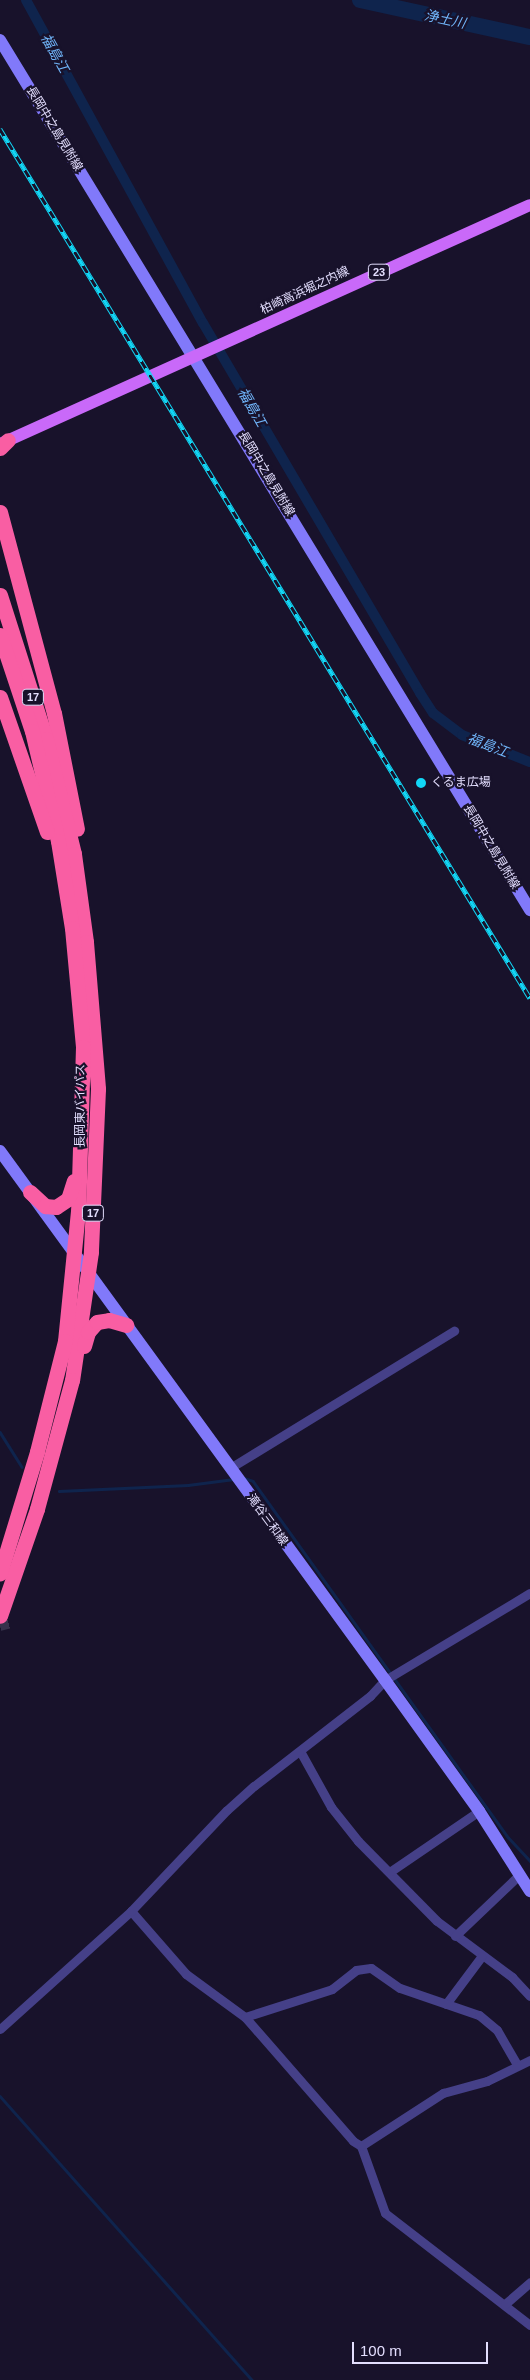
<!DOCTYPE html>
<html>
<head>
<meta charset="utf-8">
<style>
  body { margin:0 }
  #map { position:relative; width:530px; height:2380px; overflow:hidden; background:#18122b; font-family:Helvetica,"Noto Sans JP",sans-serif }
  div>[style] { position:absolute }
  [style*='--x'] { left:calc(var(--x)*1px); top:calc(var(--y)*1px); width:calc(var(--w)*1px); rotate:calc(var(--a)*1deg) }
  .stream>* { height:2.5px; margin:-1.25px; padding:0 1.25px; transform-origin:1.25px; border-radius:1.25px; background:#0f244d }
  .canal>* { height:10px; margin:-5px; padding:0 5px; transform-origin:5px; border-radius:5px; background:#0f244d }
  .river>* { height:16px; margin:-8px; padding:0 8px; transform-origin:8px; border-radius:8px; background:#0f244d }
  .street-tunnel>* { height:9px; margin-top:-4.5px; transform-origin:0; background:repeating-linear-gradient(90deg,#36314b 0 9px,transparent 0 13.5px) }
  .street>* { height:9px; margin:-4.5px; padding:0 4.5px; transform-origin:4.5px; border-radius:4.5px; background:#454088 }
  .secondary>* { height:12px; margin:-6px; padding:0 6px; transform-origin:6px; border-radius:6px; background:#8179fa }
  .primary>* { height:12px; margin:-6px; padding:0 6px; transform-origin:6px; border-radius:6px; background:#c969f9 }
  .highway>* { height:15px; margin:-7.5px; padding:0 7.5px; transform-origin:7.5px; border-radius:7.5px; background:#f95ea3 }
  .rail>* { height:4.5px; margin-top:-2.25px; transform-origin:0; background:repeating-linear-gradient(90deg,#18122b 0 8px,#12d7f6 0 16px); box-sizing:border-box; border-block:1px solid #12d7f6 }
  .dots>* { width:14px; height:14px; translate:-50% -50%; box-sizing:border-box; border:2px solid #18122b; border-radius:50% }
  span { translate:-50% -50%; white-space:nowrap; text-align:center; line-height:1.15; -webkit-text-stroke:4.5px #18122b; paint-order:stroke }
  .shield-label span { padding:1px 4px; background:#18122b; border:1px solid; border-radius:4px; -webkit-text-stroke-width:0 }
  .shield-label { font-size:11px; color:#e3defe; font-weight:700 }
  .street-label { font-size:12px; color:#e3defe }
  .poi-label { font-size:12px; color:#e3defe }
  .left { translate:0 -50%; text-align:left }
  .water-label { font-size:14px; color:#70b5fa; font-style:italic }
  .scale { position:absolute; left:352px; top:2342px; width:136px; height:22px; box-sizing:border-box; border:2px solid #e3defe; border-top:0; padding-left:6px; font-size:15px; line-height:18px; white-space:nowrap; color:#e3defe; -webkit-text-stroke:4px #18122b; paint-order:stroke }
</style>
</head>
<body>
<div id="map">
  <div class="stream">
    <div style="--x:0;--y:1432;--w:41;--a:57.8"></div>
    <div style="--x:244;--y:1478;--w:9;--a:18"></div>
    <div style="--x:253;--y:1481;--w:438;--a:54.4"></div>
    <div style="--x:508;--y:1837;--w:33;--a:47"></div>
    <div style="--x:59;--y:1491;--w:129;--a:-2.7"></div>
    <div style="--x:188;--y:1485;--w:46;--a:-7.4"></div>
    <div style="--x:0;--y:2096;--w:380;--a:48.4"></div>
  </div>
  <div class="canal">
    <div style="--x:26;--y:0;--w:368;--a:61.3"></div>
    <div style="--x:203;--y:323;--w:429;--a:59.6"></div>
    <div style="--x:420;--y:693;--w:24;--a:57"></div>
    <div style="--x:433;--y:713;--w:36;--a:37"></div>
    <div style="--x:462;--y:735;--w:73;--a:21.7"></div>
  </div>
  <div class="river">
    <div style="--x:360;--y:0;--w:174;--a:12.3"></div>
  </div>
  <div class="street-tunnel">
    <div style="--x:0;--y:1626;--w:11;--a:-15"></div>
  </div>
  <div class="street">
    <div style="--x:230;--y:1468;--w:263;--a:-31.5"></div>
    <div style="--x:300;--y:1751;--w:64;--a:61"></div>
    <div style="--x:331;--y:1807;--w:43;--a:51.5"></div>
    <div style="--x:358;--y:1841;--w:112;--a:45.4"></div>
    <div style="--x:437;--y:1921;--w:94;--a:36.7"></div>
    <div style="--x:512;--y:1977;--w:26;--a:47"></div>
    <div style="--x:391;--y:1871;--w:107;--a:-34.3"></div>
    <div style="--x:131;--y:1911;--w:84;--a:48.9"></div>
    <div style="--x:186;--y:1974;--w:73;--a:36.1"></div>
    <div style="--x:245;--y:2017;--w:164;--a:48.9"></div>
    <div style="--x:353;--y:2141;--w:9;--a:32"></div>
    <div style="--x:455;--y:1936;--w:88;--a:-43.6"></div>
    <div style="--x:446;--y:2004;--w:59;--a:-53.3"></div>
    <div style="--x:245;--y:2017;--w:91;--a:-17.8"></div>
    <div style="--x:332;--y:1989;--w:31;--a:-38"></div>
    <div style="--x:356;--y:1970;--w:15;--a:-8"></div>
    <div style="--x:371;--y:1968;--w:35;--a:35"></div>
    <div style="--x:400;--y:1988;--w:83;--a:18.9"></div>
    <div style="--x:479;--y:2015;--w:23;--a:40"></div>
    <div style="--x:497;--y:2030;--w:39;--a:60"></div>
    <div style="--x:0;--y:2029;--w:176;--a:-42"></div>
    <div style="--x:131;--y:1911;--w:139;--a:-46.5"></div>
    <div style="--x:227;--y:1810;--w:36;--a:-42"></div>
    <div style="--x:254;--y:1786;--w:147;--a:-37.8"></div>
    <div style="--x:370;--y:1696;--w:22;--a:-47"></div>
    <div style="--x:385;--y:1680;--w:169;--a:-31"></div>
    <div style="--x:361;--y:2146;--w:71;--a:70.3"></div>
    <div style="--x:385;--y:2213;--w:183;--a:37.7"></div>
    <div style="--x:361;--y:2146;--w:98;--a:-32.9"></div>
    <div style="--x:443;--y:2093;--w:46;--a:-15.3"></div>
    <div style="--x:487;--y:2081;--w:48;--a:-26"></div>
    <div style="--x:505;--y:2304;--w:33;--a:-41"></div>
  </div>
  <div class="secondary">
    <div style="--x:0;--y:40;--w:1019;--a:58.65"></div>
    <div style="--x:0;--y:1151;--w:654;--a:53.95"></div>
    <div style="--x:385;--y:1680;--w:161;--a:54.3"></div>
    <div style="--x:479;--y:1811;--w:95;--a:57.5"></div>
  </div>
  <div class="primary">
    <div style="--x:0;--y:444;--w:581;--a:-24.27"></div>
  </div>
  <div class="highway">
    <div style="--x:0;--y:448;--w:11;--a:-45"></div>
    <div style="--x:0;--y:512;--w:208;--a:75"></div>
    <div style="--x:54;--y:713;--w:118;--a:78.8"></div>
    <div style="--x:0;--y:595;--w:151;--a:72.3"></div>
    <div style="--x:46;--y:739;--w:118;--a:76.3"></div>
    <div style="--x:74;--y:854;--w:89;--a:82.2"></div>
    <div style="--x:86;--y:942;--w:147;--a:85.3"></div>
    <div style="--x:98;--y:1089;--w:163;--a:92.5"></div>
    <div style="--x:91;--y:1252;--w:129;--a:98.4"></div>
    <div style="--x:72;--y:1380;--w:134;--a:105.2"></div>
    <div style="--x:37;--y:1509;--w:113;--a:109.1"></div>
    <div style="--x:0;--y:635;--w:101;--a:71.6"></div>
    <div style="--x:32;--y:731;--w:113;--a:76.7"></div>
    <div style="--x:58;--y:841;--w:88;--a:80.9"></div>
    <div style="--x:72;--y:928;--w:120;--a:84.7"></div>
    <div style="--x:83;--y:1047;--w:164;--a:91.7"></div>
    <div style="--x:78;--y:1211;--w:131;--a:95.7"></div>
    <div style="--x:65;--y:1341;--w:114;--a:104.2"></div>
    <div style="--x:37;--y:1452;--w:127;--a:107"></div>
    <div style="--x:0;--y:697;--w:143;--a:70.8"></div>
    <div style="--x:30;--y:1192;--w:21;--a:43"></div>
    <div style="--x:45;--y:1206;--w:11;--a:5"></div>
    <div style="--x:56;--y:1207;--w:14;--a:-34"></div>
    <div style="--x:68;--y:1199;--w:19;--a:-72"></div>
    <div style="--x:84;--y:1346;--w:15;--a:-74"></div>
    <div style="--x:88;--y:1332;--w:13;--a:-48"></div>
    <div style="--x:97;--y:1322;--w:12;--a:-9"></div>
    <div style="--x:109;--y:1320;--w:18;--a:16"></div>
  </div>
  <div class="rail">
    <div style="--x:0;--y:129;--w:1018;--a:58.62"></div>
  </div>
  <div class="dots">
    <div style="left:421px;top:783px;background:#12d7f6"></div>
  </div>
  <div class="shield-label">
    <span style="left:379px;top:272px">23</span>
    <span style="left:33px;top:697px">17</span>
    <span style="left:93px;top:1213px">17</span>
  </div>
  <div class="street-label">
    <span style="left:54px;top:129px;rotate:59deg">長岡中之島見附線</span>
    <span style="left:305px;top:291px;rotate:-25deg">柏崎高浜堀之内線</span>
    <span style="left:266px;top:474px;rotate:59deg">長岡中之島見附線</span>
    <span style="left:491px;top:847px;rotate:59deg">長岡中之島見附線</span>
    <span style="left:81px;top:1106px;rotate:-90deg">長岡東バイパス</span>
    <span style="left:267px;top:1520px;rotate:54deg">滝谷三和線</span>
  </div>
  <div class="poi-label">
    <span class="left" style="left:431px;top:783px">くるま広場</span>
  </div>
  <div class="water-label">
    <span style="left:445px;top:19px;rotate:12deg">浄土川</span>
    <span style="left:55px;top:53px;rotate:61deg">福島江</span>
    <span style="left:252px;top:407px;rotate:60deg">福島江</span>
    <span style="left:488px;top:745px;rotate:21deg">福島江</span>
  </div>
  <div class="scale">100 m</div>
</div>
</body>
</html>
